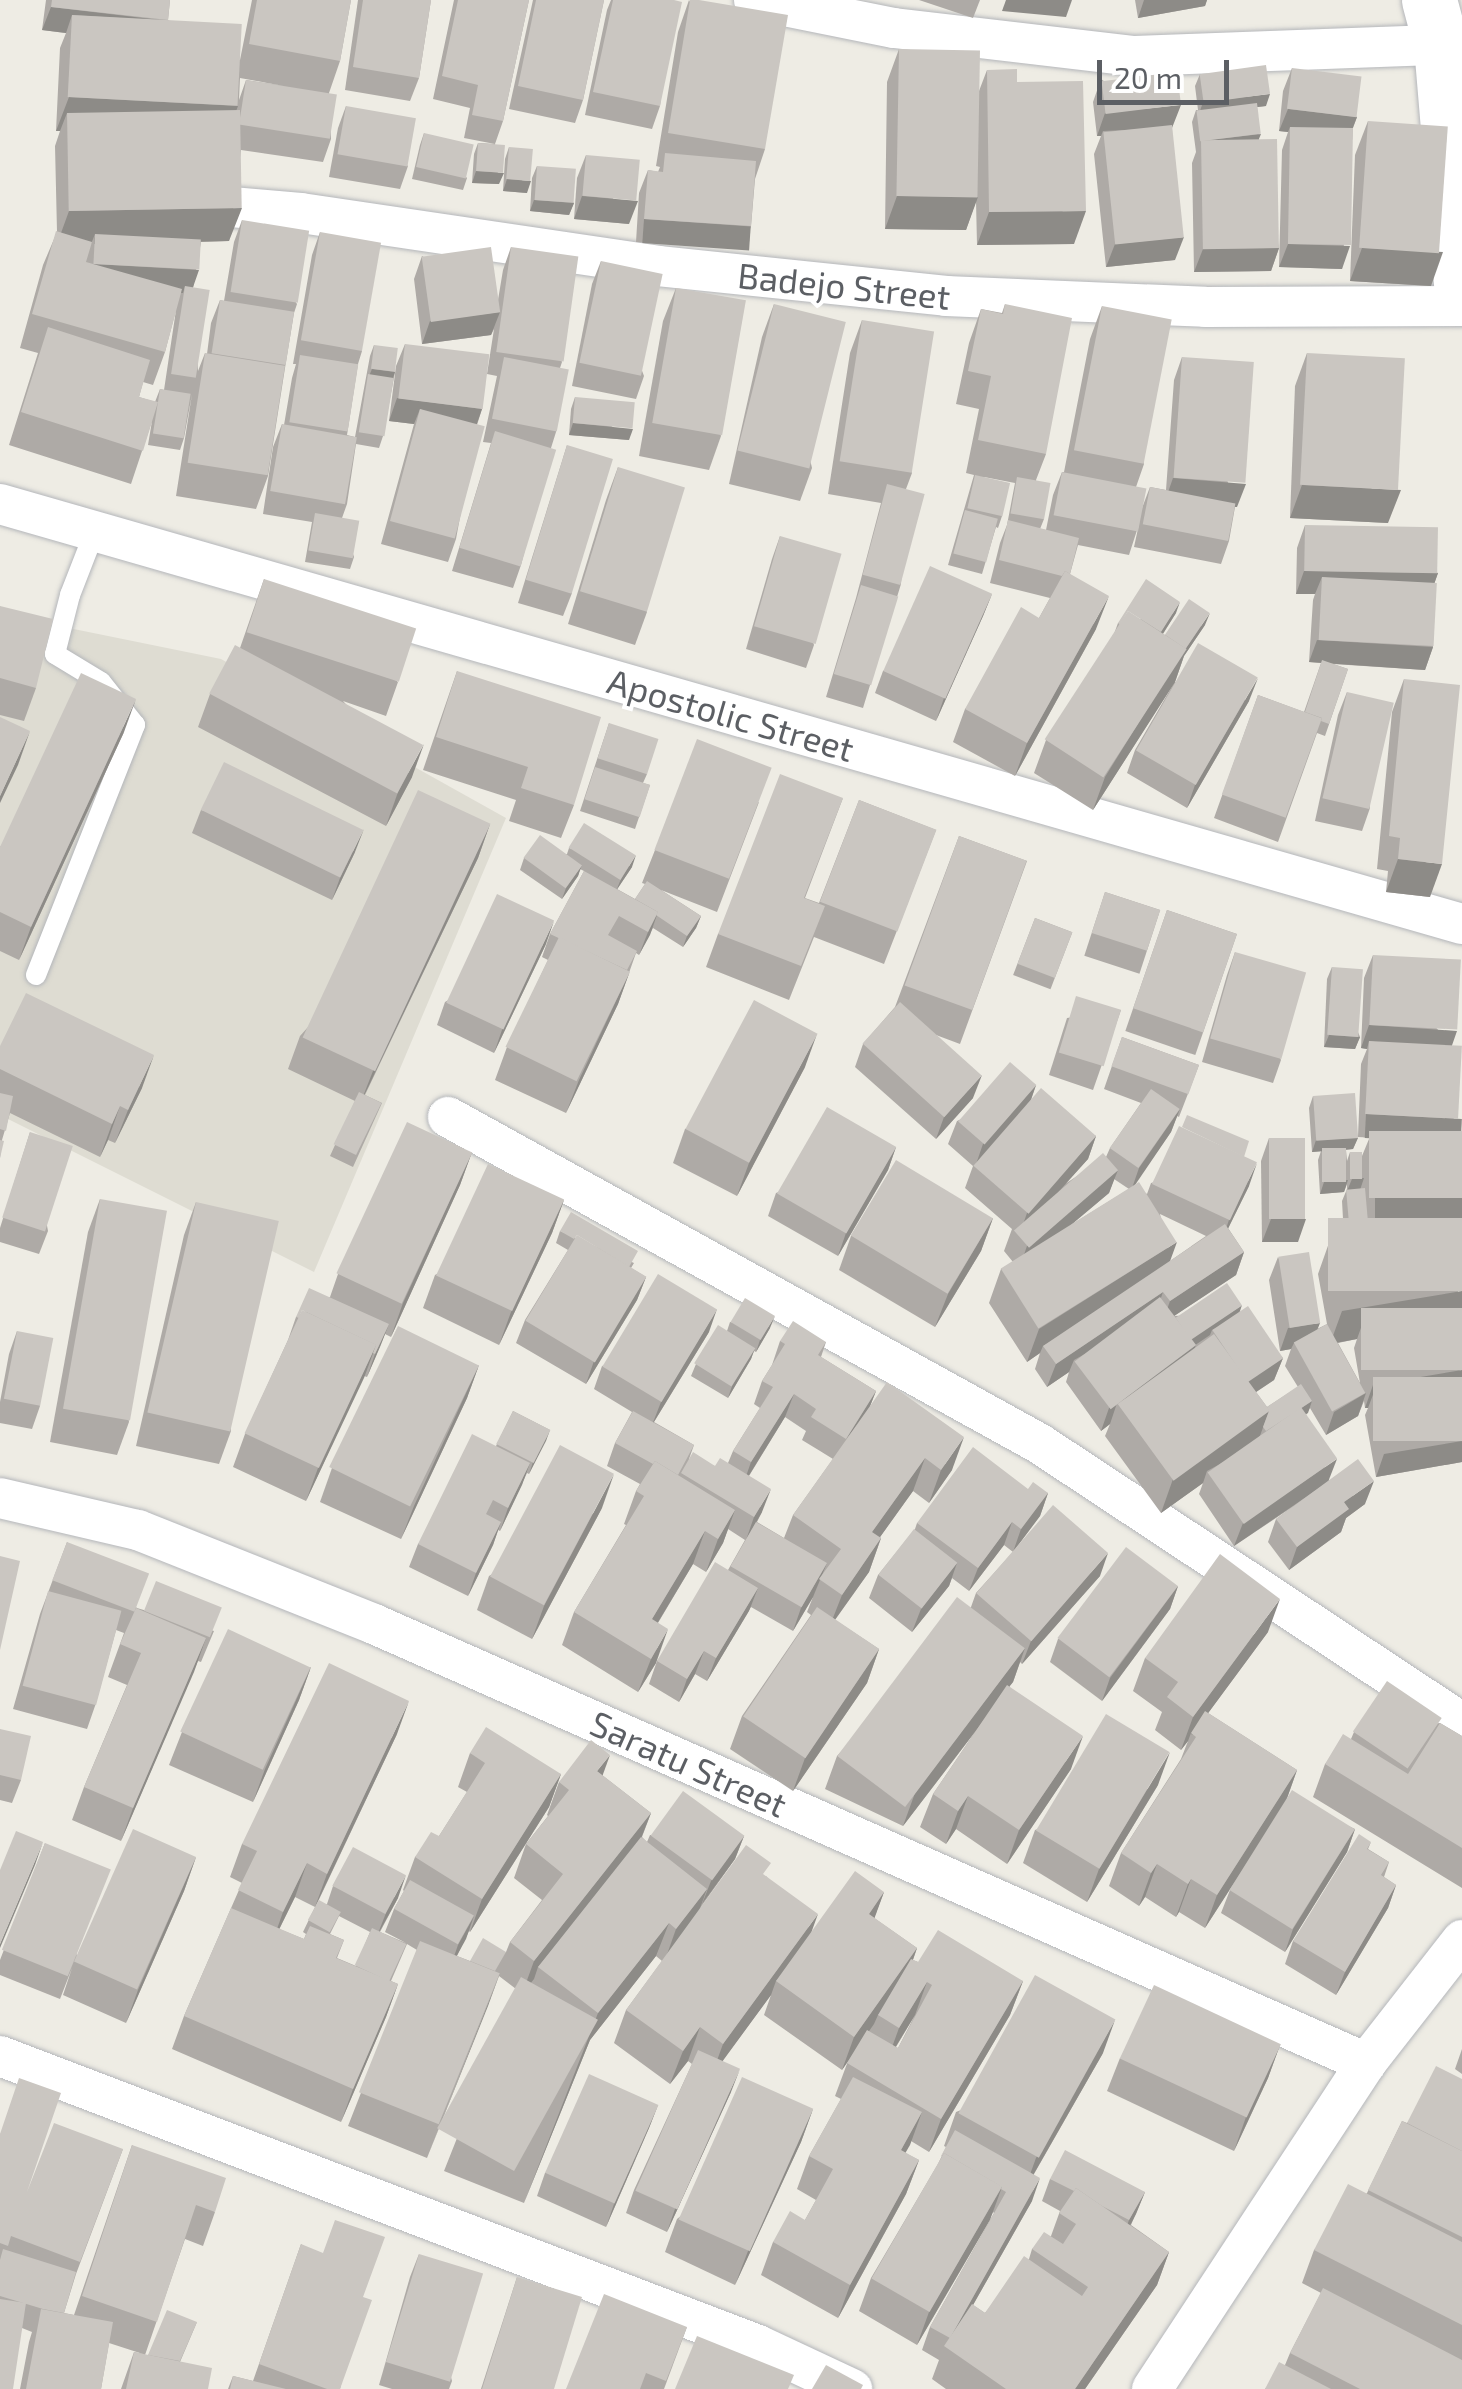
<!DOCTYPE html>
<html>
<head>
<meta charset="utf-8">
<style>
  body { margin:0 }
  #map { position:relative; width:1462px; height:2389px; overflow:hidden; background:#eeece4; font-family:"Exo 2",sans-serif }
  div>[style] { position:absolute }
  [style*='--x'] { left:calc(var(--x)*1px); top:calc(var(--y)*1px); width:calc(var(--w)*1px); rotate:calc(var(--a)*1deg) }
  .education>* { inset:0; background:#dedcd2 }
  .roads { filter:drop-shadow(0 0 2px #b4b6ba) drop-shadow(0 0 2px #b4b6ba) }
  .lane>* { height:20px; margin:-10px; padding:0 10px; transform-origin:10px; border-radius:10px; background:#fff }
  .street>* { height:40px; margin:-20px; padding:0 20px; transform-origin:20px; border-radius:20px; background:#fff }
  .secondary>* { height:55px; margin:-27.5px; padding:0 27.5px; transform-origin:27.5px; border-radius:27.5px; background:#fff }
  .wall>* { inset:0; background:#aeaaa6; transform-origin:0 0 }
  .shaded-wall>* { inset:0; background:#8d8b87; transform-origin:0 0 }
  .building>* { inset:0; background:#cac6c1; transform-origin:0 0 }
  span { translate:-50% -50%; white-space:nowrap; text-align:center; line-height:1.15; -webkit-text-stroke:8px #fff; paint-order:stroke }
  .street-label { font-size:35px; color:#5c5f64 }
  .scale { position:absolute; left:1097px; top:60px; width:132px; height:45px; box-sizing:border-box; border:5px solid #5c5f64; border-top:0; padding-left:12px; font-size:30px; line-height:35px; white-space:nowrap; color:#5c5f64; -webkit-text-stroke:8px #fff; paint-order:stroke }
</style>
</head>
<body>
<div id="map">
  <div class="education">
    <div style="clip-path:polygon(0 614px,221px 659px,506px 818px,314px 1272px,0 1115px)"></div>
  </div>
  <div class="roads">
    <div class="lane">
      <div style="--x:36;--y:975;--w:269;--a:-68.4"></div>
      <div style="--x:135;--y:725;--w:55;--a:-128.3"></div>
      <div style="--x:101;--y:682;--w:54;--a:-148.7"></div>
      <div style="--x:55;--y:654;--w:61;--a:-75.7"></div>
      <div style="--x:70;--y:595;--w:69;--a:-68.7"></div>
    </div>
    <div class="street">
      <div style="--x:754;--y:0;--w:143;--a:11.3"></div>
      <div style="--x:894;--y:28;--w:242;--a:6.7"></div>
      <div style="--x:1134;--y:56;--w:307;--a:-2.1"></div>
      <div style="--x:231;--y:207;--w:70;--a:4.9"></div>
      <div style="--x:301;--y:213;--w:361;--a:8.4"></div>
      <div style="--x:658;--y:266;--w:290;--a:5.9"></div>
      <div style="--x:946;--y:296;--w:259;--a:2.4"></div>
      <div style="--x:1205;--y:307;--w:257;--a:-0.2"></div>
      <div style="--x:0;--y:504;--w:1521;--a:16.03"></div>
      <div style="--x:448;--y:1117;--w:676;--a:28.91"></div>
      <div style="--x:1040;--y:1444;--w:506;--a:33.47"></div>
      <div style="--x:0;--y:1498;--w:142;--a:13.1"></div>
      <div style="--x:138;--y:1530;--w:254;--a:21.7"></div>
      <div style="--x:374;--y:1624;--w:1085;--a:23.87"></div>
      <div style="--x:0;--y:2056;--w:811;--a:20.87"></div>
      <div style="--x:758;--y:2345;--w:104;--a:25.1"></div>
      <div style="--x:1152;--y:2389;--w:390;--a:-56.7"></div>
      <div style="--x:1366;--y:2063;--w:156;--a:-52"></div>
    </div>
    <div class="secondary">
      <div style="--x:1429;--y:0;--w:47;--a:75.1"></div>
      <div style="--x:1441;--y:45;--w:253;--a:85.2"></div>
    </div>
  </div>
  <div class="wall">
    <div style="clip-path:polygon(evenodd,46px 0,170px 0,168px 20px,240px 60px,252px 0,351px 0,340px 61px,329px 93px,331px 139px,323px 162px,241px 150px,229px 241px,201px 242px,193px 288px,198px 371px,205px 353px,207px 354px,211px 323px,220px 300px,224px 301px,234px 242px,242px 220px,297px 304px,294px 313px,285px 368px,268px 476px,256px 509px,176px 496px,192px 394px,184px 438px,180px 450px,148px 445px,152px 421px,131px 484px,9px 445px,38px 353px,20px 348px,43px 265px,57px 232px,55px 146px,60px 131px,56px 131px,60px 48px,66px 33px,42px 30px,46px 0,240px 78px,284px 86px,246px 80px,239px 100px,240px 78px,46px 0,176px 310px,164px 390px,160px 389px,155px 402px,139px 397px,143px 382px,153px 385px,165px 352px,176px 310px)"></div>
    <div style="clip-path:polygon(358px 0,431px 0,419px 78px,410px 101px,345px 90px)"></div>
    <div style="clip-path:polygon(454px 0,529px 0,503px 121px,495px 144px,499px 184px,472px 183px,474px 154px,478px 143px,495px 144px,464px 138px,470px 108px,433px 99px)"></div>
    <div style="clip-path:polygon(533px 0,604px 0,583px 100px,575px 123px,509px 109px)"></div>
    <div style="clip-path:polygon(611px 0,674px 0,660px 106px,652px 129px,585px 115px,607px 10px)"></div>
    <div style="clip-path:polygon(689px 0,765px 149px,755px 179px,751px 226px,743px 249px,636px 242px,639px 193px,648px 170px,658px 172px,660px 167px,656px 166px,678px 32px)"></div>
    <div style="clip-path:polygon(919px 0,980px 0,973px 18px)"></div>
    <div style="clip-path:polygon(1135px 0,1207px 0,1205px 6px,1138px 18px)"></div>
    <div style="clip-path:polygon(899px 49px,979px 91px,987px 70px,1017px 82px,1074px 244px,977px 245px,976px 201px,966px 230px,885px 229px,887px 82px)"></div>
    <div style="clip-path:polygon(1292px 68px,1357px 117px,1353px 128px,1342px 269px,1279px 267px,1282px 150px,1288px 132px,1279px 131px,1283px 91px)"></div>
    <div style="clip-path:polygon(1200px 74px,1266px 106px,1257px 107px,1259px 140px,1279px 248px,1271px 271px,1194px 272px,1192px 163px,1196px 152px,1192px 122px,1196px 110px,1198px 110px,1195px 86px)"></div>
    <div style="clip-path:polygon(1101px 79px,1172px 128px,1175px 260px,1106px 267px,1094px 154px,1101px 136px,1097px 136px,1093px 102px)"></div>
    <div style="clip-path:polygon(346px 106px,408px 166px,400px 189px,329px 177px,338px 128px)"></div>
    <div style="clip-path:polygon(1368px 121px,1431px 286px,1350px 281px,1355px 155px)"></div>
    <div style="clip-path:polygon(424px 133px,467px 178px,463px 190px,412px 179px,420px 145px)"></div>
    <div style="clip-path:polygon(509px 147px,527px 193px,503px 191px,505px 159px)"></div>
    <div style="clip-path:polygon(586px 155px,629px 224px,574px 219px,577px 178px)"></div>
    <div style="clip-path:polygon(537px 166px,574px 203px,569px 215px,530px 211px,532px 178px)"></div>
    <div style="clip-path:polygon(320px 232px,362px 351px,358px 364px,347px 435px,355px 437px,370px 356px,374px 345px,395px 372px,383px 436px,379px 448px,356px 444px,347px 504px,342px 518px,354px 557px,350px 569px,305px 562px,312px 522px,263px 514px,273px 447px,282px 424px,284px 425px,292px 378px,296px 364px,293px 364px,312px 255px)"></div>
    <div style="clip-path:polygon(511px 247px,562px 362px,560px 368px,556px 432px,551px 448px,521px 565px,513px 588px,452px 571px,491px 443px,483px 442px,497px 376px,487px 374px,494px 329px,491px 335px,422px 344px,414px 279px,422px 256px,498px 300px,503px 270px)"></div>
    <div style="clip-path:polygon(601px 261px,644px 376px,636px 399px,572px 386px,592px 284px)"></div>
    <div style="clip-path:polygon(676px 288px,721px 436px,709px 470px,639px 456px,663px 321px)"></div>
    <div style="clip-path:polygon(774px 304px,812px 468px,800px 501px,729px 484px,762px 337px)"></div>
    <div style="clip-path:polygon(1005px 304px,1046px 454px,1036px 480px,1044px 519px,1040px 529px,1046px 530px,1053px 495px,1062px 472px,1064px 472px,1090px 339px,1102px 306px,1144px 464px,1136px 487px,1142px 508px,1150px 487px,1166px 490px,1174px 380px,1182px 357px,1237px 507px,1235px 507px,1229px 541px,1221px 564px,1134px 547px,1139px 524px,1129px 555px,1078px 545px,1070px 574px,1096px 629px,1015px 776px,953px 742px,965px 709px,1039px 618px,1050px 598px,990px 583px,1000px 543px,1007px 525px,1015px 483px,984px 477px,1002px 516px,998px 528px,996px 527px,982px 574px,948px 565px,974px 475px,966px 473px,979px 409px,956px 404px,969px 343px,981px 309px,1002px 313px)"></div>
    <div style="clip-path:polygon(862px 320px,912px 473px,906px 489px,901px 584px,863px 708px,826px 697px,856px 598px,881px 503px,828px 494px,850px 353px)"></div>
    <div style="clip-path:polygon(405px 344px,482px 409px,477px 425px,456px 539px,448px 562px,381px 544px,414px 424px,389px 421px,396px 366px)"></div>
    <div style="clip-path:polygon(1307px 353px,1388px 523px,1290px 518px,1295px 386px)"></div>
    <div style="clip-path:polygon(575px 397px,629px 440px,569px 435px,571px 409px)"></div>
    <div style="clip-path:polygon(567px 445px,572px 593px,563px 616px,518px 603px)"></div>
    <div style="clip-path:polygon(618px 467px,647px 612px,635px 645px,568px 624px,606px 500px)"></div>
    <div style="clip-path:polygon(1305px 525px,1438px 573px,1434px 584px,1433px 647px,1425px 670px,1333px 664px,1348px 669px,1325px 736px,1317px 733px,1278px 842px,1214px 818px,1258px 695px,1304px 712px,1321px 663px,1309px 662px,1313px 600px,1315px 594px,1296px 594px,1297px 548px)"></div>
    <div style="clip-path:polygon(780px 536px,814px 645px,806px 668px,746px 649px,772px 559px)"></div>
    <div style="clip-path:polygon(264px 579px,398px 682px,386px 716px,343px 701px,412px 777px,386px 826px,198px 727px,210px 694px,240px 648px)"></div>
    <div style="clip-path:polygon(992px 594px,983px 616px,936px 721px,875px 693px,883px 671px)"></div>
    <div style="clip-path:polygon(0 606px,36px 688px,24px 721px,0 715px)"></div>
    <div style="clip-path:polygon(1176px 613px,1163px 634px,1165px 635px,1205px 625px,1184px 656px,1175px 682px,1249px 701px,1187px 808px,1127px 773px,1135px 750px,1174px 683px,1093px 810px,1034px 773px,1046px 740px,1114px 634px,1118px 623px)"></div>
    <div style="clip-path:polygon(457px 671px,574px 805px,561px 838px,509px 821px,516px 800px,423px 770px)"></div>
    <div style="clip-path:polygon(1404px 679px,1430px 897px,1386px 892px,1388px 871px,1377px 869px,1392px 712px)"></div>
    <div style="clip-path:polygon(1347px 692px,1370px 808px,1362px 831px,1315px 821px,1338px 715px)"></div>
    <div style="clip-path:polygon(609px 723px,647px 774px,643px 783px,650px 785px,635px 829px,580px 811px)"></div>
    <div style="clip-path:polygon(124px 732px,19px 960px,0 951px,0 847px)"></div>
    <div style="clip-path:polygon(843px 798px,805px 898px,819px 903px,859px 800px,936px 830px,884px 964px,814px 937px,789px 1000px,706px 967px,718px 934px)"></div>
    <div style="clip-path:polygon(759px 802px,717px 912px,661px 890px,701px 916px,696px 928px,683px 947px,653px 928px,639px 955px,636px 953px,618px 1004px,566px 1113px,495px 1080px,507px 1047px,548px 960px,542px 957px,550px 934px,584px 871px,580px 869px,578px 876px,562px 899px,520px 870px,524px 858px,567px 854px,569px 848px,632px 867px,617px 889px,635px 899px,645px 884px,642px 883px,655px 850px)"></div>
    <div style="clip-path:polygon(201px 810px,355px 852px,332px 900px,192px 833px)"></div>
    <div style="clip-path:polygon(490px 824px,478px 858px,365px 1095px,382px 1103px,353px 1167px,330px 1156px,355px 1101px,288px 1069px,300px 1036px)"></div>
    <div style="clip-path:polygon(959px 836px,1027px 861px,960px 1044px,936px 1035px,973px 1098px,936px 1139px,855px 1067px,863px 1044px,895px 1007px)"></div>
    <div style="left:1105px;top:892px;width:58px;height:67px;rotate:18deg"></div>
    <div style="left:1167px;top:910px;width:74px;height:128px;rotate:19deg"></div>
    <div style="left:1035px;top:918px;width:40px;height:61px;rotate:21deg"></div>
    <div style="clip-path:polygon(546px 944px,494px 1053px,437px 1025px,445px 1002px)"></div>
    <div style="clip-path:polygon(1235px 952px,1281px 1060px,1273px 1083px,1202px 1062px,1227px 975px)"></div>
    <div style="clip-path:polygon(evenodd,1373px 955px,1452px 1046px,1462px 1462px,1376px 1477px,1365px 1415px,1368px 1408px,1365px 1408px,1364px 1401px,1358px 1416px,1326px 1435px,1310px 1408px,1306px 1414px,1329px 1480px,1365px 1504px,1346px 1518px,1341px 1532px,1289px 1570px,1268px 1542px,1276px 1519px,1294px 1506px,1234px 1546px,1199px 1494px,1203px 1483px,1161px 1513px,1105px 1436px,1110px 1424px,1101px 1431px,1066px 1382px,1069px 1372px,1047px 1387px,1035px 1369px,1040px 1353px,1027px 1362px,989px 1303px,1001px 1269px,1013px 1262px,1004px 1251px,1012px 1229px,965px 1188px,973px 1166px,948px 1144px,957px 1121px,1036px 1085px,1031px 1100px,1096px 1136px,1088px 1159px,1065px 1184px,1106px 1157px,1110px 1148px,1141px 1103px,1104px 1089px,1122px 1037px,1199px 1065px,1179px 1117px,1177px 1116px,1171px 1132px,1134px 1185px,1147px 1194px,1151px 1183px,1244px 1157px,1249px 1186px,1228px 1228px,1244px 1252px,1236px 1275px,1174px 1316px,1239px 1312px,1283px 1358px,1274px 1380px,1256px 1392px,1267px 1407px,1298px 1387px,1285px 1366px,1291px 1349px,1280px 1351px,1269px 1280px,1278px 1257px,1317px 1329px,1327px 1324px,1318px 1274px,1330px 1240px,1356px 1236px,1344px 1237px,1342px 1201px,1347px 1189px,1347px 1184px,1344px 1192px,1320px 1194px,1318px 1160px,1321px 1151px,1312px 1152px,1309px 1108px,1313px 1096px,1358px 1136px,1361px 1064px,1367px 1049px,1361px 1048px,1364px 978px,1373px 955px,1358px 1137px,1376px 1138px,1369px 1139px,1362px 1156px,1350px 1152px,1347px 1161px,1346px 1150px,1353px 1149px,1358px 1137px,1373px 955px,1114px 1179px,1129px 1189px,1069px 1226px,1109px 1193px,1114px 1179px,1373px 955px,1160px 1214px,1206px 1236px,1170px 1261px,1160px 1214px,1373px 955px,1438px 1222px,1364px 1235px,1367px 1228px,1438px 1222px,1373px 955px,1357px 1339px,1354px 1348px,1360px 1383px,1338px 1343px,1357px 1339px)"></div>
    <div style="clip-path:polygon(1332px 967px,1360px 1037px,1355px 1049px,1324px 1047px,1327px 979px)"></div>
    <div style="clip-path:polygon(1121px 1010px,1093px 1090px,1049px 1075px,1067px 1018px)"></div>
    <div style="clip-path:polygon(0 1046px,142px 1088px,115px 1143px,108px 1140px,100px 1157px,10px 1113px,2px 1140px,0 1158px)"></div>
    <div style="clip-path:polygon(805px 1067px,737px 1196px,673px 1163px,685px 1129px)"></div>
    <div style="clip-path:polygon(30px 1132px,48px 1231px,39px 1254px,0 1242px,0 1228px)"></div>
    <div style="clip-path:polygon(1269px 1138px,1298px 1242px,1262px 1242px,1261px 1161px)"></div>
    <div style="clip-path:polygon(896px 1147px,888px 1170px,838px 1256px,768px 1216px,776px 1193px)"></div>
    <div style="clip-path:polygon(472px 1152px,460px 1185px,391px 1337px,385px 1334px,367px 1377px,364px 1376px,306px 1501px,233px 1467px,245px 1434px,288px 1340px,296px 1317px,330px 1297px,338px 1274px)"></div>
    <div style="clip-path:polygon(100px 1199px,129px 1422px,117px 1455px,50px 1442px,88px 1232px)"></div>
    <div style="clip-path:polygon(564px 1200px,552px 1233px,499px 1345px,423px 1308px,435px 1275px)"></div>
    <div style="clip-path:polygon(196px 1202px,231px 1431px,219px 1464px,136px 1446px,184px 1235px)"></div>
    <div style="clip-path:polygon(993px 1218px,981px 1251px,935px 1327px,839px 1270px,851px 1236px)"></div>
    <div style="clip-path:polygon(560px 1231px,634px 1263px,631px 1268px,646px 1277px,637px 1300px,586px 1384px,516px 1343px,525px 1320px,568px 1250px,556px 1243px)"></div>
    <div style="clip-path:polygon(730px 1322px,770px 1328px,756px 1352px,754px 1351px,751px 1359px,728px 1398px,691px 1376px,696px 1364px,727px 1331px)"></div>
    <div style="clip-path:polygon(17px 1331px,40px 1406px,32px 1429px,0 1423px,0 1402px,9px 1354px)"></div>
    <div style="clip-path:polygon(evenodd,709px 1332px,654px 1422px,694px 1445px,689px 1459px,715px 1466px,728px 1463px,733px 1451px,760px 1408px,754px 1404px,762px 1381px,772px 1365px,780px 1341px,826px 1342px,821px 1357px,876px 1391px,870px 1406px,952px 1470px,929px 1503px,913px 1491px,880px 1537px,881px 1538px,869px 1572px,835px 1620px,879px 1649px,867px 1683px,793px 1791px,730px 1749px,742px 1716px,811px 1615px,807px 1612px,813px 1597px,793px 1631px,751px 1607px,707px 1681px,695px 1674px,679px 1702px,649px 1684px,657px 1661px,728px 1570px,745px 1540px,728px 1529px,723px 1543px,706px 1572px,693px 1564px,658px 1623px,656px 1663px,638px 1692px,562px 1645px,574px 1612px,626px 1525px,624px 1524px,636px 1491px,640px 1484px,607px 1466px,615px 1443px,632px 1412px,594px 1389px,602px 1366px,709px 1332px,785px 1417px,806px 1431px,802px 1440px,833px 1459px,793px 1515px,784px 1538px,757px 1522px,762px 1512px,749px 1476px,785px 1417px)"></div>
    <div style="clip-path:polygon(479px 1365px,467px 1398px,401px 1539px,320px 1502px,332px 1468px)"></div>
    <div style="clip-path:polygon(513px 1411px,550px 1430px,529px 1474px,527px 1473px,500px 1531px,498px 1530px,493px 1545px,468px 1596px,409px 1567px,418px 1544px,496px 1446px)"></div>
    <div style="clip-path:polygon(1028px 1489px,1048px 1493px,1040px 1516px,1016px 1548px,1100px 1576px,1022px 1664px,1020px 1662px,1013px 1682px,1009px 1686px,1071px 1769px,1007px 1864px,956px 1829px,946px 1844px,920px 1827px,933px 1794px,975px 1732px,903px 1826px,825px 1789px,837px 1756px,971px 1607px,976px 1593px,1013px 1552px,1004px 1545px,969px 1591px,952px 1578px,949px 1586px,912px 1632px,869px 1598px,878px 1575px,915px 1529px,917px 1523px)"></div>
    <div style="clip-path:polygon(602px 1508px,532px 1639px,477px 1610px,489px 1576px)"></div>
    <div style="clip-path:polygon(67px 1542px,137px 1608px,214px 1631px,201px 1662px,198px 1661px,121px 1841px,72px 1820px,84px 1787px,127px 1685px,108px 1677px,124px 1633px,116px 1630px,95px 1706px,87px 1729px,13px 1709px,40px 1614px)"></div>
    <div style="clip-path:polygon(1178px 1586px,1170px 1609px,1102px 1701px,1050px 1662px,1058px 1639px)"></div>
    <div style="clip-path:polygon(1268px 1632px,1208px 1713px,1297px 1770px,1287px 1798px,1355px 1829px,1347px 1852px,1285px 1952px,1221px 1913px,1230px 1890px,1235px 1881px,1205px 1928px,1179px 1912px,1176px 1917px,1145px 1897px,1139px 1906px,1109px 1886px,1121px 1853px,1181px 1759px,1188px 1741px,1181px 1750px,1155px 1730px,1162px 1712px,1133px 1691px,1145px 1658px)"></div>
    <div style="clip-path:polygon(311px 1667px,299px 1700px,253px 1802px,169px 1765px,182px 1732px)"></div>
    <div style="clip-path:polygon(1440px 1723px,1462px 1736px,1462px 1888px,1313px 1797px,1325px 1764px,1351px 1739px,1354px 1732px)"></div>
    <div style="clip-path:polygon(0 1729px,21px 1780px,12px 1803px,0 1800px)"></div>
    <div style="clip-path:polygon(evenodd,397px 1734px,316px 1906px,327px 1904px,333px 1886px,398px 1898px,380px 1932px,406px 1943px,385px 1932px,394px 1909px,404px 1891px,403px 1890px,415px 1857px,439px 1836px,467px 1792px,458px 1787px,470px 1753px,561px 1774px,549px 1807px,470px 1932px,469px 1931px,457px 1956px,470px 1961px,506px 1952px,510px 1942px,542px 1900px,514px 1878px,526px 1844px,548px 1816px,547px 1815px,559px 1782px,602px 1775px,651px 1813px,642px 1837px,647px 1842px,650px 1835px,744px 1836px,735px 1859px,701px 1907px,766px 1876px,812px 1932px,884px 1892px,874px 1918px,917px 1948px,913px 1960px,918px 1962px,1023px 1981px,1010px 2015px,929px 2152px,911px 2141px,905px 2153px,919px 2160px,906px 2194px,838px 2318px,761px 2275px,773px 2242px,805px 2220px,816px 2200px,797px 2189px,809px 2156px,841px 2099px,835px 2096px,848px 2061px,842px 2070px,764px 2015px,771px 1995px,722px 2061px,731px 2092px,667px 2232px,626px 2213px,634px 2190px,692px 2064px,688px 2061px,670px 2084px,614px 2043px,626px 2010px,662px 1961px,656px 1956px,590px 2040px,524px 2203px,444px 2171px,516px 1989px,499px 1976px,427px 2158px,348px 2126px,417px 1950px,407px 1944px,391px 1981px,398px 1984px,386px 2017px,341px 2122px,172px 2049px,184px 2016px,242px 1883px,230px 1877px,242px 1844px,397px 1734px,295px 1897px,315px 1907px,303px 1932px,306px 1934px,304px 1939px,279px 1929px,295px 1897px,397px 1734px,339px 1916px,370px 1932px,356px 1966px,337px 1958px,344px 1940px,330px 1934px,339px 1916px,397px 1734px,915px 2015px,898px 2048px,896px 2047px,915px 2015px)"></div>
    <div style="clip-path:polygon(1158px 1785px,1087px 1902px,1023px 1863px,1035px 1830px)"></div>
    <div style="clip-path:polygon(1371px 1842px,1368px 1849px,1389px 1862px,1384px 1877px,1396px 1885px,1388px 1908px,1336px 1995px,1285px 1964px,1293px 1941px)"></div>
    <div style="clip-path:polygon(45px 1843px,77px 1956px,196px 1857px,184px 1891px,126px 2023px,63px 1995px,72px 1968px,60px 1999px,0 1975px,0 1960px)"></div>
    <div style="clip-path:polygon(1280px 2045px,1268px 2078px,1234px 2151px,1107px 2091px,1120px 2058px)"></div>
    <div style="clip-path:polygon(1462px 2049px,1462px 2074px,1455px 2069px)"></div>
    <div style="clip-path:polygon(1103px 2053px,1034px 2174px,1032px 2201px,973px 2305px,985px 2313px,1029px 2259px,1032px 2249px,1051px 2236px,1060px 2211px,1042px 2201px,1050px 2179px,1145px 2192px,1131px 2225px,1169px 2252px,1157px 2285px,1085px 2389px,946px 2389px,932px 2379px,939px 2360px,922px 2350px,930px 2327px,994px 2213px,993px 2212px,917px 2345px,859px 2311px,871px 2278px,938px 2164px,946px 2147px,944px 2146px,956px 2112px)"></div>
    <div style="clip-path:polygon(1462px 2079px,1462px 2389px,1265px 2389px,1285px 2365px,1290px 2353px,1321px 2293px,1302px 2283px,1314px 2250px,1367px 2193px,1402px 2121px,1407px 2123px)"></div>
    <div style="clip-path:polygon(658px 2105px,649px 2128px,606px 2227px,537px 2196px,545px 2173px)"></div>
    <div style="clip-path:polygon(813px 2109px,801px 2142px,735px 2285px,665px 2252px,677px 2219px)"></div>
    <div style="clip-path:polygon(0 2133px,27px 2192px,123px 2149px,76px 2274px,64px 2313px,74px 2315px,132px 2145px,215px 2212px,203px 2246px,185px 2239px,145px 2355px,148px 2355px,197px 2322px,180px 2362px,208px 2389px,121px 2389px,134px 2352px,143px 2354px,109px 2343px,101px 2389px,20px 2389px,29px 2342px,32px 2332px,22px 2328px,0 2389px)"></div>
    <div style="clip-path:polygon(301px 2244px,363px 2297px,340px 2389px,228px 2389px,233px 2376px,253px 2381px)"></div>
    <div style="clip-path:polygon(419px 2254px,452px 2381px,449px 2389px,392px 2389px,379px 2385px,410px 2277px)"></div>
    <div style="clip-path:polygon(517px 2277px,554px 2389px,481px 2389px)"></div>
    <div style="clip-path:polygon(687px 2327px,664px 2389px,566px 2389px)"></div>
  </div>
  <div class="shaded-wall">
    <div style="clip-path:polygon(1006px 0,1072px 0,1066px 17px,1002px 11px)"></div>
    <div style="clip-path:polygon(1144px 0,1207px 0,1205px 6px,1138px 18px)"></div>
    <div style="clip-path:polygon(51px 7px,168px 21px,72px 15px,66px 33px,42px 30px)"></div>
    <div style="clip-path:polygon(1270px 94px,1266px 106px,1199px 114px,1203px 102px)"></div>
    <div style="clip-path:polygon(69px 97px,238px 106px,226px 139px,67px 113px,60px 131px,56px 131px)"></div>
    <div style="clip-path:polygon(1181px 105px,1172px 128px,1103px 131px,1101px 136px,1097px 136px,1105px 113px)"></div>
    <div style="clip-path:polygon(1288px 109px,1357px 117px,1348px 140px,1290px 127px,1288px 132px,1279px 131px)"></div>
    <div style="clip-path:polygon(1261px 134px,1256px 146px,1201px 141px)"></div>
    <div style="clip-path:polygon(476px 171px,504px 173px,499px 184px,472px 183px)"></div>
    <div style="clip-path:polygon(507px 179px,531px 181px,527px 193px,503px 191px)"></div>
    <div style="clip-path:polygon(582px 196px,638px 201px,629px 224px,574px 219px)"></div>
    <div style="clip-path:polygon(897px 196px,978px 197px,966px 230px,885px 229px)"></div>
    <div style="clip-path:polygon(534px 200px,574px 203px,569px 215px,530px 211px)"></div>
    <div style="clip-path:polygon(242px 208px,229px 241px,94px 244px,95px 234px,91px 244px,57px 244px,69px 211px)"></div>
    <div style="clip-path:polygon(1086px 211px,1074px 244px,977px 245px,989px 212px)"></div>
    <div style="left:644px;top:219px;width:107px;height:24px;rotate:4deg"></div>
    <div style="clip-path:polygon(1184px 237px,1175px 260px,1106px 267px,1115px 244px)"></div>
    <div style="clip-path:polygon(1288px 244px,1350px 246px,1342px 269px,1279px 267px)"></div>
    <div style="clip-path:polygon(1279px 248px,1271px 271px,1194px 272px,1203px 249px)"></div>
    <div style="clip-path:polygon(1362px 248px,1443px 252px,1431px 286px,1350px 281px)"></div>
    <div style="clip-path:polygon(93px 264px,199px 270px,191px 293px,185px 286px,183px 293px,85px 287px)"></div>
    <div style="clip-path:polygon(500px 312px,491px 335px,422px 344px,430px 321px)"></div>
    <div style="clip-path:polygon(372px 369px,395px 372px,391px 384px,367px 381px)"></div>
    <div style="clip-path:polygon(397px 398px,482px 409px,474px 432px,420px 409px,414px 424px,389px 421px)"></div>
    <div style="clip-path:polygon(573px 423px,633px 429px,629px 440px,569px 435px)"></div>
    <div style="clip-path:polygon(1173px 478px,1246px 484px,1237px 507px,1165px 501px)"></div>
    <div style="clip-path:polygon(1302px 485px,1401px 490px,1388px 523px,1290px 518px)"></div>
    <div style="clip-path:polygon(1304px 571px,1438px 573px,1430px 596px,1322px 577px,1315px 594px,1296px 594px)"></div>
    <div style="clip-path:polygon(992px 594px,983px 616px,936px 721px,944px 698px)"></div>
    <div style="clip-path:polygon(1109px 596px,1096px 629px,1015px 776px,1027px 743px)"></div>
    <div style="clip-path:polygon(1180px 602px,1176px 613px,1148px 657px,1152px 645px)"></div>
    <div style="clip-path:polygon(1210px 613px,1205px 625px,1184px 656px,1175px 682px,1093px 810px,1105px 777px,1177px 661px)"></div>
    <div style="clip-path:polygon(1317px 640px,1433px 647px,1425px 670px,1309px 662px)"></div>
    <div style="clip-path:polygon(1258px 678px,1249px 701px,1187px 808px,1195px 785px)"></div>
    <div style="clip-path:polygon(136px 699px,124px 732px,19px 960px,31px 927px)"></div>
    <div style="clip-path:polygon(30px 731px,18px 765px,0 803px,0 796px)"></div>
    <div style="clip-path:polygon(424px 744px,412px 777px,386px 826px,398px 792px)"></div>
    <div style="clip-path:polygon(490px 824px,478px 858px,360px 1104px,373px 1071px)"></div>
    <div style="clip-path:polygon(364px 829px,355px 852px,332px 900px,340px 878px)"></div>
    <div style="clip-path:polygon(636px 855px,632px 867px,616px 891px,621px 879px)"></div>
    <div style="clip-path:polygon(1398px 859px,1442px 864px,1430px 897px,1386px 892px)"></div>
    <div style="clip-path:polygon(582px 865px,578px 876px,562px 899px,566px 888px)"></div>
    <div style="clip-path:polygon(658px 912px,650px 935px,639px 955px,648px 932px)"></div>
    <div style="clip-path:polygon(701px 916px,696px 928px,683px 947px,687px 936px)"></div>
    <div style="clip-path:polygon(554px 921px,546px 944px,494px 1053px,502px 1030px)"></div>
    <div style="clip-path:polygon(630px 971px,618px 1004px,566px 1113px,579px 1080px)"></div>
    <div style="clip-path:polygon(1369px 1025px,1457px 1031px,1449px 1054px,1369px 1041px,1367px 1049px,1361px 1048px)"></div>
    <div style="clip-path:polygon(817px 1034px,805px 1067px,737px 1196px,749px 1163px)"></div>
    <div style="clip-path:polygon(1329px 1035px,1360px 1037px,1355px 1049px,1324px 1047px)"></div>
    <div style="clip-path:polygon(154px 1055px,142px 1088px,115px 1143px,128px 1110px)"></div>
    <div style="clip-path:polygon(982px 1075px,973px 1098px,936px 1139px,944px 1117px)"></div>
    <div style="clip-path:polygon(1036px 1085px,1028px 1108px,975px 1167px,983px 1144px)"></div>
    <div style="clip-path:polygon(120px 1106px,108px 1140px,100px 1157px,112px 1124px)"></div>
    <div style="clip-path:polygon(1180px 1109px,1171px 1132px,1131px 1191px,1139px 1168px)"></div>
    <div style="left:1366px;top:1114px;width:96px;height:24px;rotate:3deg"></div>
    <div style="clip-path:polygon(1096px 1136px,1088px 1159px,1019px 1236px,1027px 1213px)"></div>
    <div style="clip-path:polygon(1358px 1138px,1353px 1149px,1312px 1152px,1316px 1140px)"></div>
    <div style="clip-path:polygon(896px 1147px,888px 1170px,838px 1256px,846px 1233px)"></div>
    <div style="clip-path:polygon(472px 1152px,460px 1185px,391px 1337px,403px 1303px)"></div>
    <div style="clip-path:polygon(1257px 1163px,1249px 1186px,1221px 1243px,1229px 1220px)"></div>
    <div style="clip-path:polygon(1118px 1170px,1109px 1193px,1019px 1269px,1027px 1246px)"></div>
    <div style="clip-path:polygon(1364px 1178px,1360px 1190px,1347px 1191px,1352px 1179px)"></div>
    <div style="clip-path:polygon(1348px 1180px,1344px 1192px,1320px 1194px,1324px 1182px)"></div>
    <div style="left:1462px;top:1198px;width:22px;height:87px;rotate:90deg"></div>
    <div style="clip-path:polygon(564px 1200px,552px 1233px,499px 1345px,511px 1312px)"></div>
    <div style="clip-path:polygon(993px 1218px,981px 1251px,935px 1327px,948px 1294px)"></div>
    <div style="clip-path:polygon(1271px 1219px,1306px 1219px,1298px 1242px,1262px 1242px)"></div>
    <div style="clip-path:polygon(1368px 1224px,1364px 1236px,1344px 1237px,1348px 1225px)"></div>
    <div style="clip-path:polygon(1177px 1242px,1165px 1275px,1043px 1346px,1040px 1353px,1027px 1362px,1039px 1329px)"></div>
    <div style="clip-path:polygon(1244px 1252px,1236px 1275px,1162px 1324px,1170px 1301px)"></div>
    <div style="clip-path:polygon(646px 1277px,637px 1300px,586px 1384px,594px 1361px)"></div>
    <div style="clip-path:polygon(1462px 1291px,1462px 1322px,1362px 1325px,1357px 1339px,1330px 1344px,1342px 1311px)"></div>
    <div style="clip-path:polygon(1163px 1292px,1155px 1315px,1074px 1360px,1069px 1372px,1047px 1387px,1056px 1364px)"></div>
    <div style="clip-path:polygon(1242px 1305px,1238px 1317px,1212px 1330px,1210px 1335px,1185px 1352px,1189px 1340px)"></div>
    <div style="clip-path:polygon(717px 1309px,709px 1332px,652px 1425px,661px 1402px)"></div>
    <div style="clip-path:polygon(775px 1316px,770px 1328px,756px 1352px,760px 1340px)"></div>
    <div style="clip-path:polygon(1320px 1323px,1311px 1346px,1294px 1343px,1291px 1349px,1280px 1351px,1288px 1328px)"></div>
    <div style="clip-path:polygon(389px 1324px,380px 1347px,367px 1377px,375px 1354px)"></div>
    <div style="clip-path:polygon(376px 1345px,364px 1378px,306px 1501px,318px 1468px)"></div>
    <div style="clip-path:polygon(1196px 1345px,1187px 1368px,1117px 1403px,1110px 1424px,1101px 1431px,1109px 1408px)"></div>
    <div style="clip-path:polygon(755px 1348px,751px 1359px,728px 1398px,732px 1386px)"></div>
    <div style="clip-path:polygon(1283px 1358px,1274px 1380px,1238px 1404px,1247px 1381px)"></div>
    <div style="clip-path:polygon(479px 1365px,467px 1398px,401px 1539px,414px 1506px)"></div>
    <div style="clip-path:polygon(1462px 1370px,1462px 1392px,1374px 1392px,1368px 1408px,1365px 1408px,1373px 1385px)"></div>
    <div style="clip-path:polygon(876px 1391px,867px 1414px,846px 1439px)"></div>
    <div style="clip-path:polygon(1366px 1393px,1358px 1416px,1326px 1435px,1334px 1412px)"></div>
    <div style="clip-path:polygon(794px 1394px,785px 1417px,743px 1485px,751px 1462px)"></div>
    <div style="clip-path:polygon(1312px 1401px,1308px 1413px,1262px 1443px,1266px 1432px)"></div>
    <div style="clip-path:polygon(1269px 1411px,1257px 1444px,1207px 1471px,1203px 1483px,1161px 1513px,1173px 1479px)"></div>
    <div style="clip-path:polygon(550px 1430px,546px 1441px,529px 1474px,533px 1462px)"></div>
    <div style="clip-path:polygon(964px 1437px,952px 1470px,929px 1503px,941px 1470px)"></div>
    <div style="clip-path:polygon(1462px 1441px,1462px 1462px,1376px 1477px,1384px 1454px)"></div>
    <div style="clip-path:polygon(925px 1458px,913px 1491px,860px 1565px,872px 1532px)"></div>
    <div style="clip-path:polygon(1337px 1459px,1328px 1482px,1234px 1546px,1243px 1523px)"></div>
    <div style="clip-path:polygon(530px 1463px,522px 1485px,500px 1531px,508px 1508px)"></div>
    <div style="clip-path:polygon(614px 1474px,602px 1508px,532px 1639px,544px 1606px)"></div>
    <div style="clip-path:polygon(1374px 1481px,1365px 1504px,1346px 1518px,1341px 1532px,1289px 1570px,1297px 1547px,1344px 1502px)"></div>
    <div style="clip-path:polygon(771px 1489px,762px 1512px,746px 1540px,754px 1517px)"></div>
    <div style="clip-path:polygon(1048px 1493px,1040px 1516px,1013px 1552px,1021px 1529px)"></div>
    <div style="clip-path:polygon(735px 1510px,723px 1543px,706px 1572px,718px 1539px)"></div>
    <div style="clip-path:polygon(501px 1522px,493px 1545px,468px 1596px,476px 1573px)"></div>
    <div style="clip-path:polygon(1012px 1522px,1004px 1545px,969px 1591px,978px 1568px)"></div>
    <div style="clip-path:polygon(705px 1531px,693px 1564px,640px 1652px,652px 1619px)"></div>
    <div style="clip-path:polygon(881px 1538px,869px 1572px,829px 1628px,842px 1595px)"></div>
    <div style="clip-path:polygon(1108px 1553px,1100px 1576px,1022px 1664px,1031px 1641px)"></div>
    <div style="clip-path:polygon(827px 1563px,813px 1597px,793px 1631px,801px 1608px)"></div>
    <div style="clip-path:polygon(957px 1563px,949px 1586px,912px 1632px,921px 1609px)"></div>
    <div style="clip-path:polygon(1178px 1586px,1170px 1609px,1102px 1701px,1110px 1678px)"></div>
    <div style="clip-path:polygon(758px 1588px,749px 1611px,707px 1681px,716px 1658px)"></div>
    <div style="clip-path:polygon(1280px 1599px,1268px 1632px,1192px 1735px,1191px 1733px,1188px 1741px,1181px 1750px,1193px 1717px)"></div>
    <div style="clip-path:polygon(668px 1629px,656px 1663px,638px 1692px,651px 1659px)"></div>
    <div style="clip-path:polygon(206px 1638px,194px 1672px,121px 1841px,133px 1808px)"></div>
    <div style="clip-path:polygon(1025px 1648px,1013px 1682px,903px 1826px,915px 1793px)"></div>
    <div style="clip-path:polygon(879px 1649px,867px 1683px,793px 1791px,805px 1758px)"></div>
    <div style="clip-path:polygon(704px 1651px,695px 1674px,679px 1702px,687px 1679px)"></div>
    <div style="clip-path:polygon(311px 1667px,299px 1700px,253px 1802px,265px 1769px)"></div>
    <div style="clip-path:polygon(409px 1701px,397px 1734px,315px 1907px,327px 1874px)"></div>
    <div style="clip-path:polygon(1083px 1736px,1071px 1769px,1007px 1864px,1019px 1830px)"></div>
    <div style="clip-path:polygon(1170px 1752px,1158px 1785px,1087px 1902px,1099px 1869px)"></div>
    <div style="clip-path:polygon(610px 1755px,598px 1788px,597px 1771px)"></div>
    <div style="clip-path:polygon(1297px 1770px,1285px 1804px,1205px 1928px,1217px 1895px)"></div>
    <div style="clip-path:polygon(561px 1774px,549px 1807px,470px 1932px,482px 1899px)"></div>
    <div style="clip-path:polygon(968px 1796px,956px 1829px,946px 1844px,958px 1811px)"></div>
    <div style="clip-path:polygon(651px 1813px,638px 1846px,538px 1967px,534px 1979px,522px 1994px,534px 1961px)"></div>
    <div style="clip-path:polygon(1355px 1829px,1347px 1852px,1285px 1952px,1293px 1929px)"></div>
    <div style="clip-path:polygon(744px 1836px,735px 1859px,702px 1904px,711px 1881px)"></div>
    <div style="clip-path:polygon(43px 1842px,35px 1865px,0 1948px,0 1944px)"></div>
    <div style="clip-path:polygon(196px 1857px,184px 1891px,126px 2023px,138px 1990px)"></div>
    <div style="clip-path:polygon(307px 1863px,295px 1897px,271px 1946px,283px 1912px)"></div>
    <div style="clip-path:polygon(1157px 1864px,1145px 1897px,1139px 1906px,1151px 1873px)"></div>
    <div style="clip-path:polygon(406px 1875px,398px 1898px,377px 1936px,386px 1913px)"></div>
    <div style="clip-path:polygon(1191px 1879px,1179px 1912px,1176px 1917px,1188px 1884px)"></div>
    <div style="clip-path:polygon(1396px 1885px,1388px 1908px,1336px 1995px,1345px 1972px)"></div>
    <div style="clip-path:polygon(707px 1889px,695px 1922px,664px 1963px,676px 1929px)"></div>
    <div style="clip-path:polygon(884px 1892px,872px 1925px,869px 1914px)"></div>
    <div style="clip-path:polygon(818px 1914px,806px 1947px,776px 1981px,771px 1995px,711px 2077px,723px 2044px)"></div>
    <div style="clip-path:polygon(474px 1916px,466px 1939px,450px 1968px,458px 1945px)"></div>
    <div style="clip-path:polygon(669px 1923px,656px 1956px,590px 2040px,524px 2203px,598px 2013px)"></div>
    <div style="clip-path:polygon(917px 1948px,905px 1982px,878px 2015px,874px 2024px,842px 2070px,854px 2037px)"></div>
    <div style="clip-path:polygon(500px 1973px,488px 2006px,427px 2158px,440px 2125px)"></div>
    <div style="clip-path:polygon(1023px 1981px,1010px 2015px,929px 2152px,941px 2119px)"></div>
    <div style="clip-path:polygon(927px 1982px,915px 2015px,887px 2061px,899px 2028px)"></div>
    <div style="clip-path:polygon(398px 1984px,386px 2017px,341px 2122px,353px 2089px)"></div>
    <div style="clip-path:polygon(1115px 2020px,1103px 2053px,1024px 2191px,1036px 2158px)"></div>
    <div style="clip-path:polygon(700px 2027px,688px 2061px,670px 2084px,683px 2051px)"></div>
    <div style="clip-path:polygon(1280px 2045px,1268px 2078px,1234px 2151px,1246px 2117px)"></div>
    <div style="clip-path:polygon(740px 2069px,731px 2092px,667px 2232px,675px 2209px)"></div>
    <div style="clip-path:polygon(658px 2105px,649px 2128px,606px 2227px,614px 2204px)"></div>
    <div style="clip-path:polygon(813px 2109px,801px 2142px,735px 2285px,748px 2251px)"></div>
    <div style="clip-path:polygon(922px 2112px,910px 2145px,888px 2183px,901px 2150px)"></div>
    <div style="clip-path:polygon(919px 2160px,906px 2194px,838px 2318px,850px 2285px)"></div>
    <div style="clip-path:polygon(1040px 2178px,1032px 2201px,948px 2349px,950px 2338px)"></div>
    <div style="clip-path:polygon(1002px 2187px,990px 2220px,917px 2345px,929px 2312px)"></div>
    <div style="clip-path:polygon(1145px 2192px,1136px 2214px,1121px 2243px,1129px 2220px)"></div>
    <div style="clip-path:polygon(1169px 2252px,1157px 2285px,1085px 2389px,1075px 2389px)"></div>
  </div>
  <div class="building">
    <div style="clip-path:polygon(52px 0,170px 0,168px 20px,51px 7px)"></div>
    <div style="clip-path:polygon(257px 0,351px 0,340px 61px,249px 44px)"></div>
    <div style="clip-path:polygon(363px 0,431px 0,419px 78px,353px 67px)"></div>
    <div style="clip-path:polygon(458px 0,529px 0,503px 121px,472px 115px,478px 85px,442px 76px)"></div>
    <div style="clip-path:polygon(536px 0,604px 0,583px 100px,518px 86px)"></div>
    <div style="clip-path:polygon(613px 0,674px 0,682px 2px,660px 106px,593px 92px)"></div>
    <div style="clip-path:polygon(690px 0,699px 0,788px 15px,765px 149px,668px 133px)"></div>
    <div style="left:72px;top:15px;width:170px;height:82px;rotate:3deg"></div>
    <div style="left:899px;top:49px;width:81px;height:147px;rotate:1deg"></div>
    <div style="left:1266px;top:65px;width:29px;height:67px;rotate:82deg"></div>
    <div style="left:1292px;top:68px;width:70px;height:41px;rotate:7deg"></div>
    <div style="clip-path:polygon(1017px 69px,1017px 82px,1083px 81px,1086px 211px,989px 212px,987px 70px)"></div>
    <div style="left:1177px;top:72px;width:33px;height:76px;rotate:83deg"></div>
    <div style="left:246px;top:80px;width:92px;height:45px;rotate:9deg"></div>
    <div style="left:1257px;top:103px;width:31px;height:61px;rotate:83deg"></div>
    <div style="left:346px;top:106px;width:71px;height:49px;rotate:10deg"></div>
    <div style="left:240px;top:110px;width:98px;height:173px;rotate:89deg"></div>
    <div style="left:1368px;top:121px;width:80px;height:127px;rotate:4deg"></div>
    <div style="left:1172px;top:125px;width:113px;height:69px;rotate:84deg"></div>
    <div style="left:1290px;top:127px;width:63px;height:117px;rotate:1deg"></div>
    <div style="left:424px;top:133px;width:51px;height:35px;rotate:13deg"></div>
    <div style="left:1277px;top:139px;width:109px;height:76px;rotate:89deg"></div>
    <div style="left:478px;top:143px;width:27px;height:28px;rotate:4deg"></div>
    <div style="left:509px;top:147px;width:24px;height:32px;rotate:5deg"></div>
    <div style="clip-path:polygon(665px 153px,756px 161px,751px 226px,644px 219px,648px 170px,663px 172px)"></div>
    <div style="left:586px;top:155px;width:54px;height:41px;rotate:5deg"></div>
    <div style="left:537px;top:166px;width:39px;height:34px;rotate:4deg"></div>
    <div style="left:242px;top:220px;width:68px;height:73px;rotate:9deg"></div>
    <div style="clip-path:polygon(56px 231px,92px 242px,86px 262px,182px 289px,165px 352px,32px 314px)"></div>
    <div style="left:320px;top:232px;width:62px;height:110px;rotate:10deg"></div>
    <div style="left:95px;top:234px;width:106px;height:30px;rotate:3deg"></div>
    <div style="left:491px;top:247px;width:66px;height:70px;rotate:82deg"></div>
    <div style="left:511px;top:247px;width:68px;height:106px;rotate:8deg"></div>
    <div style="left:601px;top:261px;width:63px;height:104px;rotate:12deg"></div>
    <div style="left:185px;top:286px;width:25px;height:89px;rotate:9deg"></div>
    <div style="left:676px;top:288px;width:71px;height:137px;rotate:10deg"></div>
    <div style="left:220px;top:300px;width:75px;height:54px;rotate:9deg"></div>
    <div style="left:774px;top:304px;width:74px;height:151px;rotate:14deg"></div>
    <div style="clip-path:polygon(1005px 304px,1072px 318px,1046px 454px,978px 440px,991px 376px,968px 371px,981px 309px,1003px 314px)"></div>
    <div style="left:1102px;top:306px;width:71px;height:147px;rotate:11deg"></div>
    <div style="left:862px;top:320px;width:73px;height:143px;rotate:9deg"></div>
    <div style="clip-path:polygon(48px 327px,150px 360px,139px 397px,158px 402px,143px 451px,21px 412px)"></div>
    <div style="left:405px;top:344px;width:85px;height:55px;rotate:7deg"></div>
    <div style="left:374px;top:345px;width:24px;height:24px;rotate:7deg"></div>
    <div style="left:205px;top:353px;width:81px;height:111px;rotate:9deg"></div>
    <div style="left:1307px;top:353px;width:98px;height:132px;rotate:3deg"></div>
    <div style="left:300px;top:355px;width:59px;height:68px;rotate:9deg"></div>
    <div style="left:504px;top:357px;width:66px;height:63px;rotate:11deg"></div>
    <div style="left:1182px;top:357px;width:72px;height:121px;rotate:4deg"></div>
    <div style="left:368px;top:374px;width:26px;height:59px;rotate:9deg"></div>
    <div style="left:160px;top:389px;width:31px;height:45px;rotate:9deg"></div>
    <div style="left:575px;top:397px;width:60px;height:26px;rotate:5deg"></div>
    <div style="left:420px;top:409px;width:67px;height:116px;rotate:15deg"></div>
    <div style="left:282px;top:424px;width:76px;height:68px;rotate:10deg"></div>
    <div style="left:495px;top:431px;width:64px;height:122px;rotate:17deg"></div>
    <div style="left:567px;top:445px;width:48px;height:141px;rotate:17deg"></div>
    <div style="left:618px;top:467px;width:70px;height:130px;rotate:17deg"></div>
    <div style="left:1062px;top:472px;width:86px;height:44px;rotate:11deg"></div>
    <div style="left:975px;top:475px;width:36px;height:34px;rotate:13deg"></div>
    <div style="left:1017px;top:477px;width:34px;height:37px;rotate:10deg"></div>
    <div style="left:887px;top:484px;width:39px;height:94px;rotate:15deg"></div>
    <div style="left:1150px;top:487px;width:87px;height:38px;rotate:11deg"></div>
    <div style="left:965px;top:510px;width:34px;height:45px;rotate:15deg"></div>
    <div style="left:315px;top:513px;width:45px;height:38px;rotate:10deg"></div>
    <div style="clip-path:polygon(1008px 520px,1079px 538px,1070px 574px,1065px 571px,1062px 576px,999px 560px)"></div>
    <div style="left:1305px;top:525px;width:133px;height:46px;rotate:1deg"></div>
    <div style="left:780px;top:536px;width:64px;height:94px;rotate:16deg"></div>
    <div style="left:930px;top:566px;width:68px;height:115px;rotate:24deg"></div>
    <div style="clip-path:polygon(1065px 571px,1109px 596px,1027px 743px,965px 709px,1021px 607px,1039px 618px)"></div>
    <div style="left:1322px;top:577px;width:115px;height:63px;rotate:3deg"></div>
    <div style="left:264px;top:579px;width:160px;height:56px;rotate:18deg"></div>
    <div style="clip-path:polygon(1146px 579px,1180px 602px,1161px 632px,1128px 611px,1120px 625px,1118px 623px)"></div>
    <div style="left:861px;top:585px;width:39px;height:93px;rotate:17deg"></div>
    <div style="left:1189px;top:599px;width:25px;height:43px;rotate:34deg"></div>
    <div style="clip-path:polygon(0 606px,53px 619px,36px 688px,0 678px)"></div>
    <div style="left:1128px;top:611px;width:70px;height:153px;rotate:33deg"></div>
    <div style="left:1198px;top:643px;width:69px;height:124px;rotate:30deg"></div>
    <div style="left:235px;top:645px;width:213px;height:55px;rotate:28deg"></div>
    <div style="clip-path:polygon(1322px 660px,1348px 669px,1329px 724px,1321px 721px,1322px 718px,1305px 712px)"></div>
    <div style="clip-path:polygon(457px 671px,601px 717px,574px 805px,521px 788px,528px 767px,436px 737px)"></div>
    <div style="clip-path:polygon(81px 673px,136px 699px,31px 927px,0 912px,0 847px)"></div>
    <div style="clip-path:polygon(1404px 679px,1460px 685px,1442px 864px,1398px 859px,1400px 838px,1389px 836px)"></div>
    <div style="left:1347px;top:692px;width:48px;height:109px;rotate:13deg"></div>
    <div style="left:1258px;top:695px;width:68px;height:106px;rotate:20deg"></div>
    <div style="clip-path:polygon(0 717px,30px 731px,0 796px)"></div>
    <div style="left:609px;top:723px;width:52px;height:37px;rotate:18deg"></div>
    <div style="left:697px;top:739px;width:80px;height:119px;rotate:21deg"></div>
    <div style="left:224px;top:762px;width:155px;height:53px;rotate:26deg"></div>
    <div style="left:595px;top:767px;width:58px;height:34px;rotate:18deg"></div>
    <div style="clip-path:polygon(780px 774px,843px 798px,804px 898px,825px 906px,801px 966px,718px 934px)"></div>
    <div style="left:418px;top:790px;width:80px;height:273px;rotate:25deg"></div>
    <div style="left:859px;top:800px;width:83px;height:109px;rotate:21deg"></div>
    <div style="left:584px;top:823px;width:61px;height:29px;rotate:32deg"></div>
    <div style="left:540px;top:835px;width:52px;height:28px;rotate:36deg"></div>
    <div style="left:959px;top:836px;width:72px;height:159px;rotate:20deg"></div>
    <div style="clip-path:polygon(584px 871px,658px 912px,648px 932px,619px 916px,608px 935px,637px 951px,627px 970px,550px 934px)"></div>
    <div style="clip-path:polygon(647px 881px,701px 916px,687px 936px,656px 915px,658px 912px,635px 899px)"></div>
    <div style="left:1105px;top:892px;width:58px;height:43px;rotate:18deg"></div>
    <div style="left:497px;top:894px;width:63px;height:120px;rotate:25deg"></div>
    <div style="left:1167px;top:910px;width:74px;height:104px;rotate:19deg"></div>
    <div style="left:1035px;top:918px;width:40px;height:49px;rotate:21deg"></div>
    <div style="left:559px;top:937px;width:79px;height:122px;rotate:26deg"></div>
    <div style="left:1235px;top:952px;width:74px;height:90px;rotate:16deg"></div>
    <div style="left:1373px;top:955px;width:88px;height:70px;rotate:3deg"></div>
    <div style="left:1332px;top:967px;width:31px;height:68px;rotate:4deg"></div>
    <div style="clip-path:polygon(26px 993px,154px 1055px,128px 1110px,120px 1106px,112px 1124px,0 1069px,0 1046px)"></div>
    <div style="left:1076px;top:996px;width:47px;height:59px;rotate:17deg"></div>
    <div style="left:754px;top:1000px;width:72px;height:146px;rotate:28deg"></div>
    <div style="left:900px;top:1002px;width:110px;height:56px;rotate:42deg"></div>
    <div style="left:1122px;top:1037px;width:82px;height:31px;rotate:20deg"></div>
    <div style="left:1369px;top:1041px;width:93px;height:73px;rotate:3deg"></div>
    <div style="left:1010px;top:1062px;width:35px;height:79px;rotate:41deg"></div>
    <div style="left:1041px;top:1088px;width:73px;height:103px;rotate:41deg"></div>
    <div style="left:1151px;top:1089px;width:35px;height:72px;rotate:35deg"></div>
    <div style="left:359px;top:1092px;width:25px;height:58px;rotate:26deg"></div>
    <div style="clip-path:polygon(0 1093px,13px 1096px,6px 1131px,0 1129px)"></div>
    <div style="left:1355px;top:1093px;width:45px;height:42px;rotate:86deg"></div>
    <div style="left:827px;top:1107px;width:80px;height:100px;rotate:30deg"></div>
    <div style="clip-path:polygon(1187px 1115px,1249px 1141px,1244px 1157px,1182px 1127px)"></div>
    <div style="left:407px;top:1122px;width:72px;height:167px;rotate:25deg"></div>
    <div style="left:1179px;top:1126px;width:86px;height:64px;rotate:25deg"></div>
    <div style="left:1462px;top:1131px;width:67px;height:93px;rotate:90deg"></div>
    <div style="left:30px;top:1132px;width:45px;height:90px;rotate:18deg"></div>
    <div style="left:1269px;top:1138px;width:36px;height:81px"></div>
    <div style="clip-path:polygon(0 1140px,4px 1141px,0 1158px)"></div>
    <div style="left:1322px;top:1148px;width:24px;height:34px"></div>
    <div style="left:1350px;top:1152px;width:12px;height:27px"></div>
    <div style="left:1103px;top:1153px;width:23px;height:118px;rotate:49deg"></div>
    <div style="left:896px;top:1160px;width:113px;height:88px;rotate:31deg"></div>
    <div style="left:488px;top:1164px;width:84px;height:123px;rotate:25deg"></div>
    <div style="left:1139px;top:1182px;width:71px;height:163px;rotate:58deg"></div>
    <div style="left:1365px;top:1188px;width:36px;height:19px;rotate:85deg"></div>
    <div style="left:100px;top:1199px;width:68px;height:213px;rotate:10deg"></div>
    <div style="left:196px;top:1202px;width:85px;height:216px;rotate:13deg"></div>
    <div style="clip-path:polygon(571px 1212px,638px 1251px,629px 1267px,577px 1235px,574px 1239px,560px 1231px)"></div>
    <div style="left:1462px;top:1218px;width:73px;height:134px;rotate:90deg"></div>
    <div style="clip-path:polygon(1225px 1224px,1244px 1252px,1170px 1301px,1163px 1292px,1056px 1364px,1043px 1346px)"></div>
    <div style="left:577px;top:1235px;width:81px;height:100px;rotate:31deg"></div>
    <div style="left:1309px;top:1252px;width:72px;height:31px;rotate:81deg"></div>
    <div style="left:658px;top:1274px;width:69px;height:108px;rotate:31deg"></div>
    <div style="left:1227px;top:1283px;width:27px;height:62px;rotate:56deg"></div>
    <div style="clip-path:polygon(309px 1288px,389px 1324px,375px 1354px,373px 1353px,376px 1345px,302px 1310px,299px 1318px,296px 1317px)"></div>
    <div style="left:1160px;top:1297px;width:60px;height:107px;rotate:53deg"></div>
    <div style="left:745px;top:1298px;width:35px;height:28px;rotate:31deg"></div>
    <div style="left:1248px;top:1306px;width:63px;height:43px;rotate:56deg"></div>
    <div style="left:1462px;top:1308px;width:62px;height:101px;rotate:90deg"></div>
    <div style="left:302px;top:1310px;width:82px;height:136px;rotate:25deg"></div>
    <div style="clip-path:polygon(793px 1321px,826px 1342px,818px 1355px,876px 1391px,846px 1439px,811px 1417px,816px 1409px,794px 1394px,751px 1462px,733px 1451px,773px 1387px,762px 1381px,785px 1344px,780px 1341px)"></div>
    <div style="left:1327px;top:1324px;width:79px;height:38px;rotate:61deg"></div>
    <div style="left:718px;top:1325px;width:44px;height:45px;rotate:32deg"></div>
    <div style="left:398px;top:1326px;width:90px;height:157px;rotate:26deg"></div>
    <div style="left:17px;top:1331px;width:37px;height:69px;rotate:11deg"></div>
    <div style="left:1214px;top:1334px;width:95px;height:119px;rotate:54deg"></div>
    <div style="left:1462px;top:1377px;width:64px;height:89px;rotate:90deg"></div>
    <div style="clip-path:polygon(887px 1382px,964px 1437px,941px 1470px,925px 1458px,872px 1532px,881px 1538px,842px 1595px,819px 1579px,841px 1549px,793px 1515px)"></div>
    <div style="clip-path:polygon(1301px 1384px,1312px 1401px,1266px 1431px,1263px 1427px,1269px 1411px,1267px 1407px)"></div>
    <div style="left:1301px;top:1407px;width:63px;height:114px;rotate:55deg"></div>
    <div style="left:513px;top:1411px;width:42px;height:37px;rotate:27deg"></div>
    <div style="clip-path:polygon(633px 1411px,694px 1445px,678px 1475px,655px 1461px,653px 1464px,615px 1443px)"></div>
    <div style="clip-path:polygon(472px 1434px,530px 1463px,508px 1508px,493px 1500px,486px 1514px,501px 1522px,476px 1573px,418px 1544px)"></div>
    <div style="left:560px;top:1445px;width:61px;height:149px;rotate:28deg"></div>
    <div style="clip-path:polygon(973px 1447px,1028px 1489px,1033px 1482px,1048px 1493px,1021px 1529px,1012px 1522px,978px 1568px,917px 1523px)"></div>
    <div style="clip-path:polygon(693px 1452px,715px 1466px,720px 1458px,771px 1489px,754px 1517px,681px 1473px)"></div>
    <div style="clip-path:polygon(1358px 1459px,1374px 1481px,1344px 1502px,1349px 1509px,1297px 1547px,1276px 1519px)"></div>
    <div style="clip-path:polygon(655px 1461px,735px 1510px,718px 1539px,705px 1531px,652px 1619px,668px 1629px,651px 1659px,574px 1612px,644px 1496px,636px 1491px)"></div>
    <div style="left:1053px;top:1505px;width:73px;height:117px;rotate:41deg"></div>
    <div style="left:756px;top:1522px;width:82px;height:51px;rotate:30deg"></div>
    <div style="left:914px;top:1529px;width:55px;height:58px;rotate:38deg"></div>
    <div style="left:67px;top:1542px;width:88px;height:41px;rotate:21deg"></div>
    <div style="left:1126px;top:1547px;width:65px;height:114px;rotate:37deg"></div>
    <div style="clip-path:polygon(1220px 1554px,1280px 1599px,1193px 1717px,1167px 1697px,1178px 1682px,1145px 1658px)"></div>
    <div style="clip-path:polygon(0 1556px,20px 1561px,0 1650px)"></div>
    <div style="clip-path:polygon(715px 1562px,758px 1588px,716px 1658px,704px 1651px,687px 1679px,657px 1661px)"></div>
    <div style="left:156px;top:1581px;width:71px;height:32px;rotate:22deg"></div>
    <div style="left:48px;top:1591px;width:76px;height:98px;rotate:15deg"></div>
    <div style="left:957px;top:1597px;width:85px;height:199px;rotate:37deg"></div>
    <div style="left:817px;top:1607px;width:75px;height:132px;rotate:34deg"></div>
    <div style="clip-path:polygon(136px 1608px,206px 1638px,133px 1808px,84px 1787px,141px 1653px,120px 1644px)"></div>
    <div style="left:228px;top:1629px;width:91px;height:113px;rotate:25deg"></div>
    <div style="clip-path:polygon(329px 1663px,409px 1701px,327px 1874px,307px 1863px,283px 1912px,238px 1890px,257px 1851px,242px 1844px)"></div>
    <div style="left:1387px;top:1681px;width:66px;height:61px;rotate:34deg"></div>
    <div style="clip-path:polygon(1007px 1685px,1083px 1736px,1019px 1830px,968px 1796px,958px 1811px,933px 1794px)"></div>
    <div style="clip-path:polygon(1205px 1711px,1297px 1770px,1217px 1895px,1191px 1879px,1188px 1884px,1157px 1864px,1151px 1873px,1121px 1853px,1196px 1737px,1191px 1733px)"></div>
    <div style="left:1106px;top:1714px;width:74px;height:136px;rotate:31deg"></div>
    <div style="clip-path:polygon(1440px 1723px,1462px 1736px,1462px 1848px,1325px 1764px,1343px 1734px,1408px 1774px)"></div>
    <div style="clip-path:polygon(486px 1727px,561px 1774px,482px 1899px,415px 1857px,431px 1832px,439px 1836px,485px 1763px,470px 1753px)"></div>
    <div style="clip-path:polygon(0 1729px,31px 1736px,21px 1780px,0 1775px)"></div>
    <div style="clip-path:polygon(591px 1740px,610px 1755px,597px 1771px,651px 1813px,534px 1961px,510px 1942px,563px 1874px,526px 1844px,569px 1790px,559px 1782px)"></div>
    <div style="left:1292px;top:1790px;width:74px;height:118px;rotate:32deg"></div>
    <div style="left:683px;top:1791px;width:76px;height:55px;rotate:36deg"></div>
    <div style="left:133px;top:1829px;width:69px;height:145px;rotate:24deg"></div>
    <div style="clip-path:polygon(16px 1831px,43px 1842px,0 1944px,0 1870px)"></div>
    <div style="clip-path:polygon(1359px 1834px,1371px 1842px,1367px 1849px,1389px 1862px,1381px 1875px,1396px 1885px,1345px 1972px,1293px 1941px)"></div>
    <div style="clip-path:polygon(641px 1837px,707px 1889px,676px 1929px,669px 1923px,598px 2013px,538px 1967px)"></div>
    <div style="left:45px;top:1843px;width:71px;height:115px;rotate:22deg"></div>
    <div style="clip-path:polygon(746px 1845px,771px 1863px,763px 1874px,818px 1914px,723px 2044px,700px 2027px,683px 2051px,626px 2010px)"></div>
    <div style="left:353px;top:1847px;width:60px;height:44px;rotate:28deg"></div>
    <div style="clip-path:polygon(855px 1871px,884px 1892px,869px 1914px,917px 1948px,854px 2037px,776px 1981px)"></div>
    <div style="left:410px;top:1880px;width:73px;height:33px;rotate:29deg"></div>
    <div style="left:319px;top:1900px;width:25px;height:23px;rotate:29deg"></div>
    <div style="clip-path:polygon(231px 1908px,304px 1939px,310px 1926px,344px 1940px,336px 1958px,398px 1984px,353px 2089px,184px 2016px)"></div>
    <div style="left:372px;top:1928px;width:38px;height:41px;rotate:25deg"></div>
    <div style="clip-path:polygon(938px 1930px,1023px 1981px,941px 2119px,847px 2063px,867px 2030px,898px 2048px,932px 1985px,927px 1982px,899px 2028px,878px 2015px,911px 1959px,918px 1962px)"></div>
    <div style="clip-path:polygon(483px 1938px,506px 1952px,495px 1971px,470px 1961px)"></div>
    <div style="left:420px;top:1941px;width:86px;height:163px;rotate:22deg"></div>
    <div style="left:1035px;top:1975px;width:92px;height:158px;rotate:29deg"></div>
    <div style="left:521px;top:1977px;width:88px;height:173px;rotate:29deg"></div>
    <div style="left:1154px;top:1985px;width:140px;height:81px;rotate:25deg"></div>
    <div style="left:698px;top:2050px;width:46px;height:154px;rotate:24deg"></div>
    <div style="clip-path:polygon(1436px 2066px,1462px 2079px,1462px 2151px,1407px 2123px)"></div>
    <div style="left:589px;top:2074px;width:76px;height:108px;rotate:24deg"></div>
    <div style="left:742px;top:2077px;width:78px;height:156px;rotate:24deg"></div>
    <div style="clip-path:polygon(853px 2077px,922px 2112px,901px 2150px,919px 2160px,850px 2285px,773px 2242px,790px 2211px,805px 2220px,833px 2169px,809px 2156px)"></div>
    <div style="clip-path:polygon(19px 2078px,61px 2093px,27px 2192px,54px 2123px,123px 2149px,80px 2262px,11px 2236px,8px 2246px,0 2243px,0 2134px)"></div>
    <div style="clip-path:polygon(1402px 2121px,1462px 2151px,1462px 2237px,1368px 2190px)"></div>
    <div style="clip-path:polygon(955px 2130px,1040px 2178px,950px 2338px,930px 2327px,1006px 2192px,1001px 2189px,1002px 2187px,944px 2153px,942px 2156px,941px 2156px)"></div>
    <div style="clip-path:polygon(132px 2145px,226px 2178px,215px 2212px,196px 2205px,157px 2322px,82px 2296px)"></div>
    <div style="clip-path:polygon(1065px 2150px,1145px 2192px,1129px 2220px,1102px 2206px,1076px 2188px,1074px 2191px,1050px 2179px)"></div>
    <div style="left:944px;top:2153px;width:67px;height:145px;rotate:30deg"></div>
    <div style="clip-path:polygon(1348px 2184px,1462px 2242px,1462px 2325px,1314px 2250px)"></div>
    <div style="clip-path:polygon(1076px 2188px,1169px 2252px,1075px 2389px,1006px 2389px,944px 2346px,972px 2304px,985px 2313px,1024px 2256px,1082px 2296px,1088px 2287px,1032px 2249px,1044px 2232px,1063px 2244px,1076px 2224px,1059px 2213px)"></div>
    <div style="clip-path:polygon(335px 2220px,385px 2237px,363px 2297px,372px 2300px,340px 2389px,327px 2389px,259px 2364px,301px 2244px,323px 2253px)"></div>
    <div style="clip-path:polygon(3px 2249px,76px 2272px,64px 2313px,43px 2309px,0 2296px,0 2260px)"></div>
    <div style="left:419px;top:2254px;width:67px;height:113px;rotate:17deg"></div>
    <div style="clip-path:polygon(517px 2277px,582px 2297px,554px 2389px,482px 2389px)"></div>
    <div style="clip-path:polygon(1323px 2288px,1462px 2360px,1462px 2389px,1360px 2389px,1290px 2353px)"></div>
    <div style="clip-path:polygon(604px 2294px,687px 2327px,666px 2381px,646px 2373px,640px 2389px,566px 2389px)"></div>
    <div style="clip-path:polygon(0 2299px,26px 2303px,13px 2389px,0 2389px)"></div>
    <div style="clip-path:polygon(41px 2309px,113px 2322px,101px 2389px,26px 2389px)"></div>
    <div style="clip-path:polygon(167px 2310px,197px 2322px,180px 2361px,148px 2355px)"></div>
    <div style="clip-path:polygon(697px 2336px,794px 2375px,788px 2389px,675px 2389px)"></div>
    <div style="clip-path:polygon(134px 2352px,212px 2368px,208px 2389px,126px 2389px)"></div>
    <div style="clip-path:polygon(1279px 2362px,1331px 2389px,1265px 2389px)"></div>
    <div style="clip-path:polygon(826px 2365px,863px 2385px,861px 2389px,812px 2389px)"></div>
    <div style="clip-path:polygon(233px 2376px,286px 2389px,230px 2389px)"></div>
  </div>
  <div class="street-label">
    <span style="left:844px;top:285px;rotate:6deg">Badejo Street</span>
    <span style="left:731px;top:714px;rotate:16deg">Apostolic Street</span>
    <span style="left:689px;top:1763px;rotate:24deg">Saratu Street</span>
  </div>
  <div class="scale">20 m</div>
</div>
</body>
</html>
